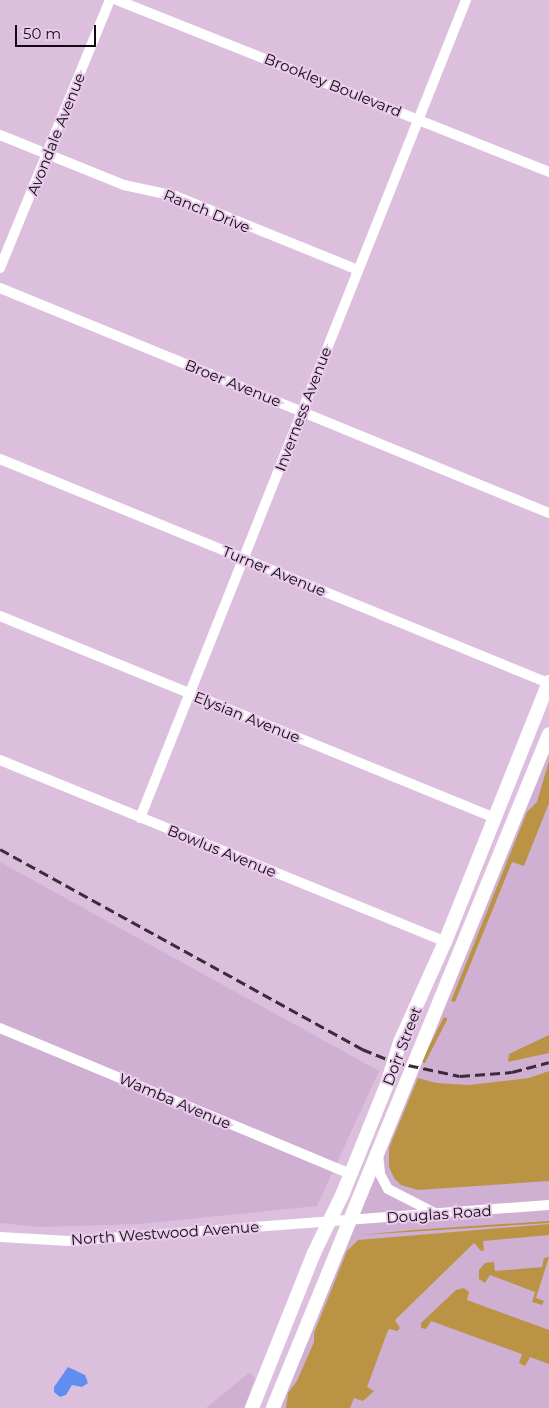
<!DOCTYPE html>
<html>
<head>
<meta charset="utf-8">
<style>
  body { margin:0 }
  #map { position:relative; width:549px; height:1408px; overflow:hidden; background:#dbbfdd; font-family:Montserrat,sans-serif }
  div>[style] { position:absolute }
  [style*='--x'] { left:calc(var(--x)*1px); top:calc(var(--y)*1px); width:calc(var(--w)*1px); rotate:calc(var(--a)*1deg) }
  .built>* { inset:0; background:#cfafd2 }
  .green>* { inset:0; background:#ba9444; transform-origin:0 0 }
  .water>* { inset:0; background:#608df0 }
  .minor>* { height:10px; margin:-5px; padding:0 5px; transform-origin:5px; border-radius:5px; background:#fff }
  .major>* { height:14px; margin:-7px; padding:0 7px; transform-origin:7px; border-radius:7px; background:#fff }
  .rail>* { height:3px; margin-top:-1.5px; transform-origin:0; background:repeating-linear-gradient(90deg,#3a2d3b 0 10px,transparent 0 15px) }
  span { translate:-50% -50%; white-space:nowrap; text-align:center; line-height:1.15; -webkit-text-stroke:4px #e8cbea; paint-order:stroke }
  .street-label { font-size:15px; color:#130913 }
  .scale { position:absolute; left:15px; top:25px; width:81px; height:22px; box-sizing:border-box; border:2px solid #130913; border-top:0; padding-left:6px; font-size:15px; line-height:18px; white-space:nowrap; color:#130913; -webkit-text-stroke:4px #e8cbea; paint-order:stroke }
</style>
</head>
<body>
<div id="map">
  <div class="built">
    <div style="clip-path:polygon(549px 753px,549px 1408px,277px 1408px,386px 1152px)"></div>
    <div style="clip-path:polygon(0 862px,379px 1071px,317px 1206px,139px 1224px,39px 1227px,0 1223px)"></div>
    <div style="clip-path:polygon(249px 1373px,255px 1378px,244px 1408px,206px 1408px)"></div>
  </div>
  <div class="green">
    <div style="clip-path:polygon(549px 761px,549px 803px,524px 866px,512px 862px,455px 1002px,451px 1001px,527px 812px,537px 802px)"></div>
    <div style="left:444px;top:1017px;width:4px;height:50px;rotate:27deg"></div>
    <div style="clip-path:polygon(549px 1035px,549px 1053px,508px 1062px,509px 1054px)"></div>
    <div style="clip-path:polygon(549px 1071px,549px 1181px,418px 1190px,401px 1185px,394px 1178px,389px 1167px,389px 1148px,418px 1078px,436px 1083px,469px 1085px,529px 1078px)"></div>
    <div style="clip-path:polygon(549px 1221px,549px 1223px,360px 1235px,413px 1230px)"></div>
    <div style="clip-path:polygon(549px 1224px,549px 1235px,483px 1241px,484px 1250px,481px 1251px,474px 1243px,395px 1320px,400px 1328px,397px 1331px,389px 1329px,387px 1333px,367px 1387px,374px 1391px,363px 1401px,354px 1398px,350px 1408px,286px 1408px,288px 1393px,297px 1381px,314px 1342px,314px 1333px,347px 1251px,358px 1240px)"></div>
    <div style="clip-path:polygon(549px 1257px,536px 1298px,544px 1301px,542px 1305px,532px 1302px,535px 1292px,490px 1275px,485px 1283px,479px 1279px,479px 1270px,485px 1263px,494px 1262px,495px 1271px,542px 1267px,544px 1258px)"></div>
    <div style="clip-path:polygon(464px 1288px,469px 1292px,467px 1300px,549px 1330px,549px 1364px,530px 1357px,525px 1366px,519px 1363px,522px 1354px,431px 1321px,426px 1329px,421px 1328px,421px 1323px,456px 1290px)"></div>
  </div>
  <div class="water">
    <div style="clip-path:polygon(68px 1367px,85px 1375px,88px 1383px,82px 1387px,72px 1385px,66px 1395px,60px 1397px,54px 1392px,54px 1387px)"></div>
  </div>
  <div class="minor">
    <div style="--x:117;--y:0;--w:465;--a:21.7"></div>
    <div style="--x:0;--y:135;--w:134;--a:22"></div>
    <div style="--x:124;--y:185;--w:52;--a:12.2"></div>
    <div style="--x:175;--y:196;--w:197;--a:22"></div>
    <div style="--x:0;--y:268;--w:290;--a:-67.7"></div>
    <div style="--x:0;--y:288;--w:593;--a:22.29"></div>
    <div style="--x:0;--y:459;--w:592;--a:22.23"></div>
    <div style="--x:0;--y:616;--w:535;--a:22.2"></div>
    <div style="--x:0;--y:760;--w:481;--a:22.2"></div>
    <div style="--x:140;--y:818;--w:881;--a:-68.27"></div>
    <div style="--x:0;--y:1028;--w:380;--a:22.6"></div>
    <div style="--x:378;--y:1154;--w:20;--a:84"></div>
    <div style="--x:380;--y:1174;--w:17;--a:62"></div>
    <div style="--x:388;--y:1189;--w:53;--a:27.1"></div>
    <div style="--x:0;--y:1237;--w:69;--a:3.3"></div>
    <div style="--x:69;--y:1241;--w:481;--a:-4.3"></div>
  </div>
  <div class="major">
    <div style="--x:252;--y:1408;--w:167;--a:-68.2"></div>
    <div style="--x:314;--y:1253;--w:67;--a:-64.2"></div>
    <div style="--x:343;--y:1193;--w:118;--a:-68"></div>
    <div style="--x:387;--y:1084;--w:44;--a:-72.8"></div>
    <div style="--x:400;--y:1042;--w:110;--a:-65.8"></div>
    <div style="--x:445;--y:942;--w:280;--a:-68.2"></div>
    <div style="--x:273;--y:1408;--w:728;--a:-67.73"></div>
  </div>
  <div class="rail">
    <div style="--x:0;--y:849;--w:414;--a:28.9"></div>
    <div style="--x:362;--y:1049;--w:35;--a:22"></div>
    <div style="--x:394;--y:1062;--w:67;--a:12"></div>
    <div style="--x:460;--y:1076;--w:52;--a:-4.4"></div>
    <div style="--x:512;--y:1072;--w:38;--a:-15"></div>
  </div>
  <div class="street-label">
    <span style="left:333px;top:85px;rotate:22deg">Brookley Boulevard</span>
    <span style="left:56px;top:134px;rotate:-68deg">Avondale Avenue</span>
    <span style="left:207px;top:211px;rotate:22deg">Ranch Drive</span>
    <span style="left:233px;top:383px;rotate:22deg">Broer Avenue</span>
    <span style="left:303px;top:409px;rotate:-69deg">Inverness Avenue</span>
    <span style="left:274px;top:571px;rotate:22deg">Turner Avenue</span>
    <span style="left:247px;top:717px;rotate:22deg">Elysian Avenue</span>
    <span style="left:222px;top:851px;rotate:22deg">Bowlus Avenue</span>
    <span style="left:402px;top:1046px;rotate:-69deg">Dorr Street</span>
    <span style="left:175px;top:1101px;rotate:23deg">Wamba Avenue</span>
    <span style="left:439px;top:1214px;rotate:-4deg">Douglas Road</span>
    <span style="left:165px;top:1233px;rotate:-4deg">North Westwood Avenue</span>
  </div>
  <div class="scale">50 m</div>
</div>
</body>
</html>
